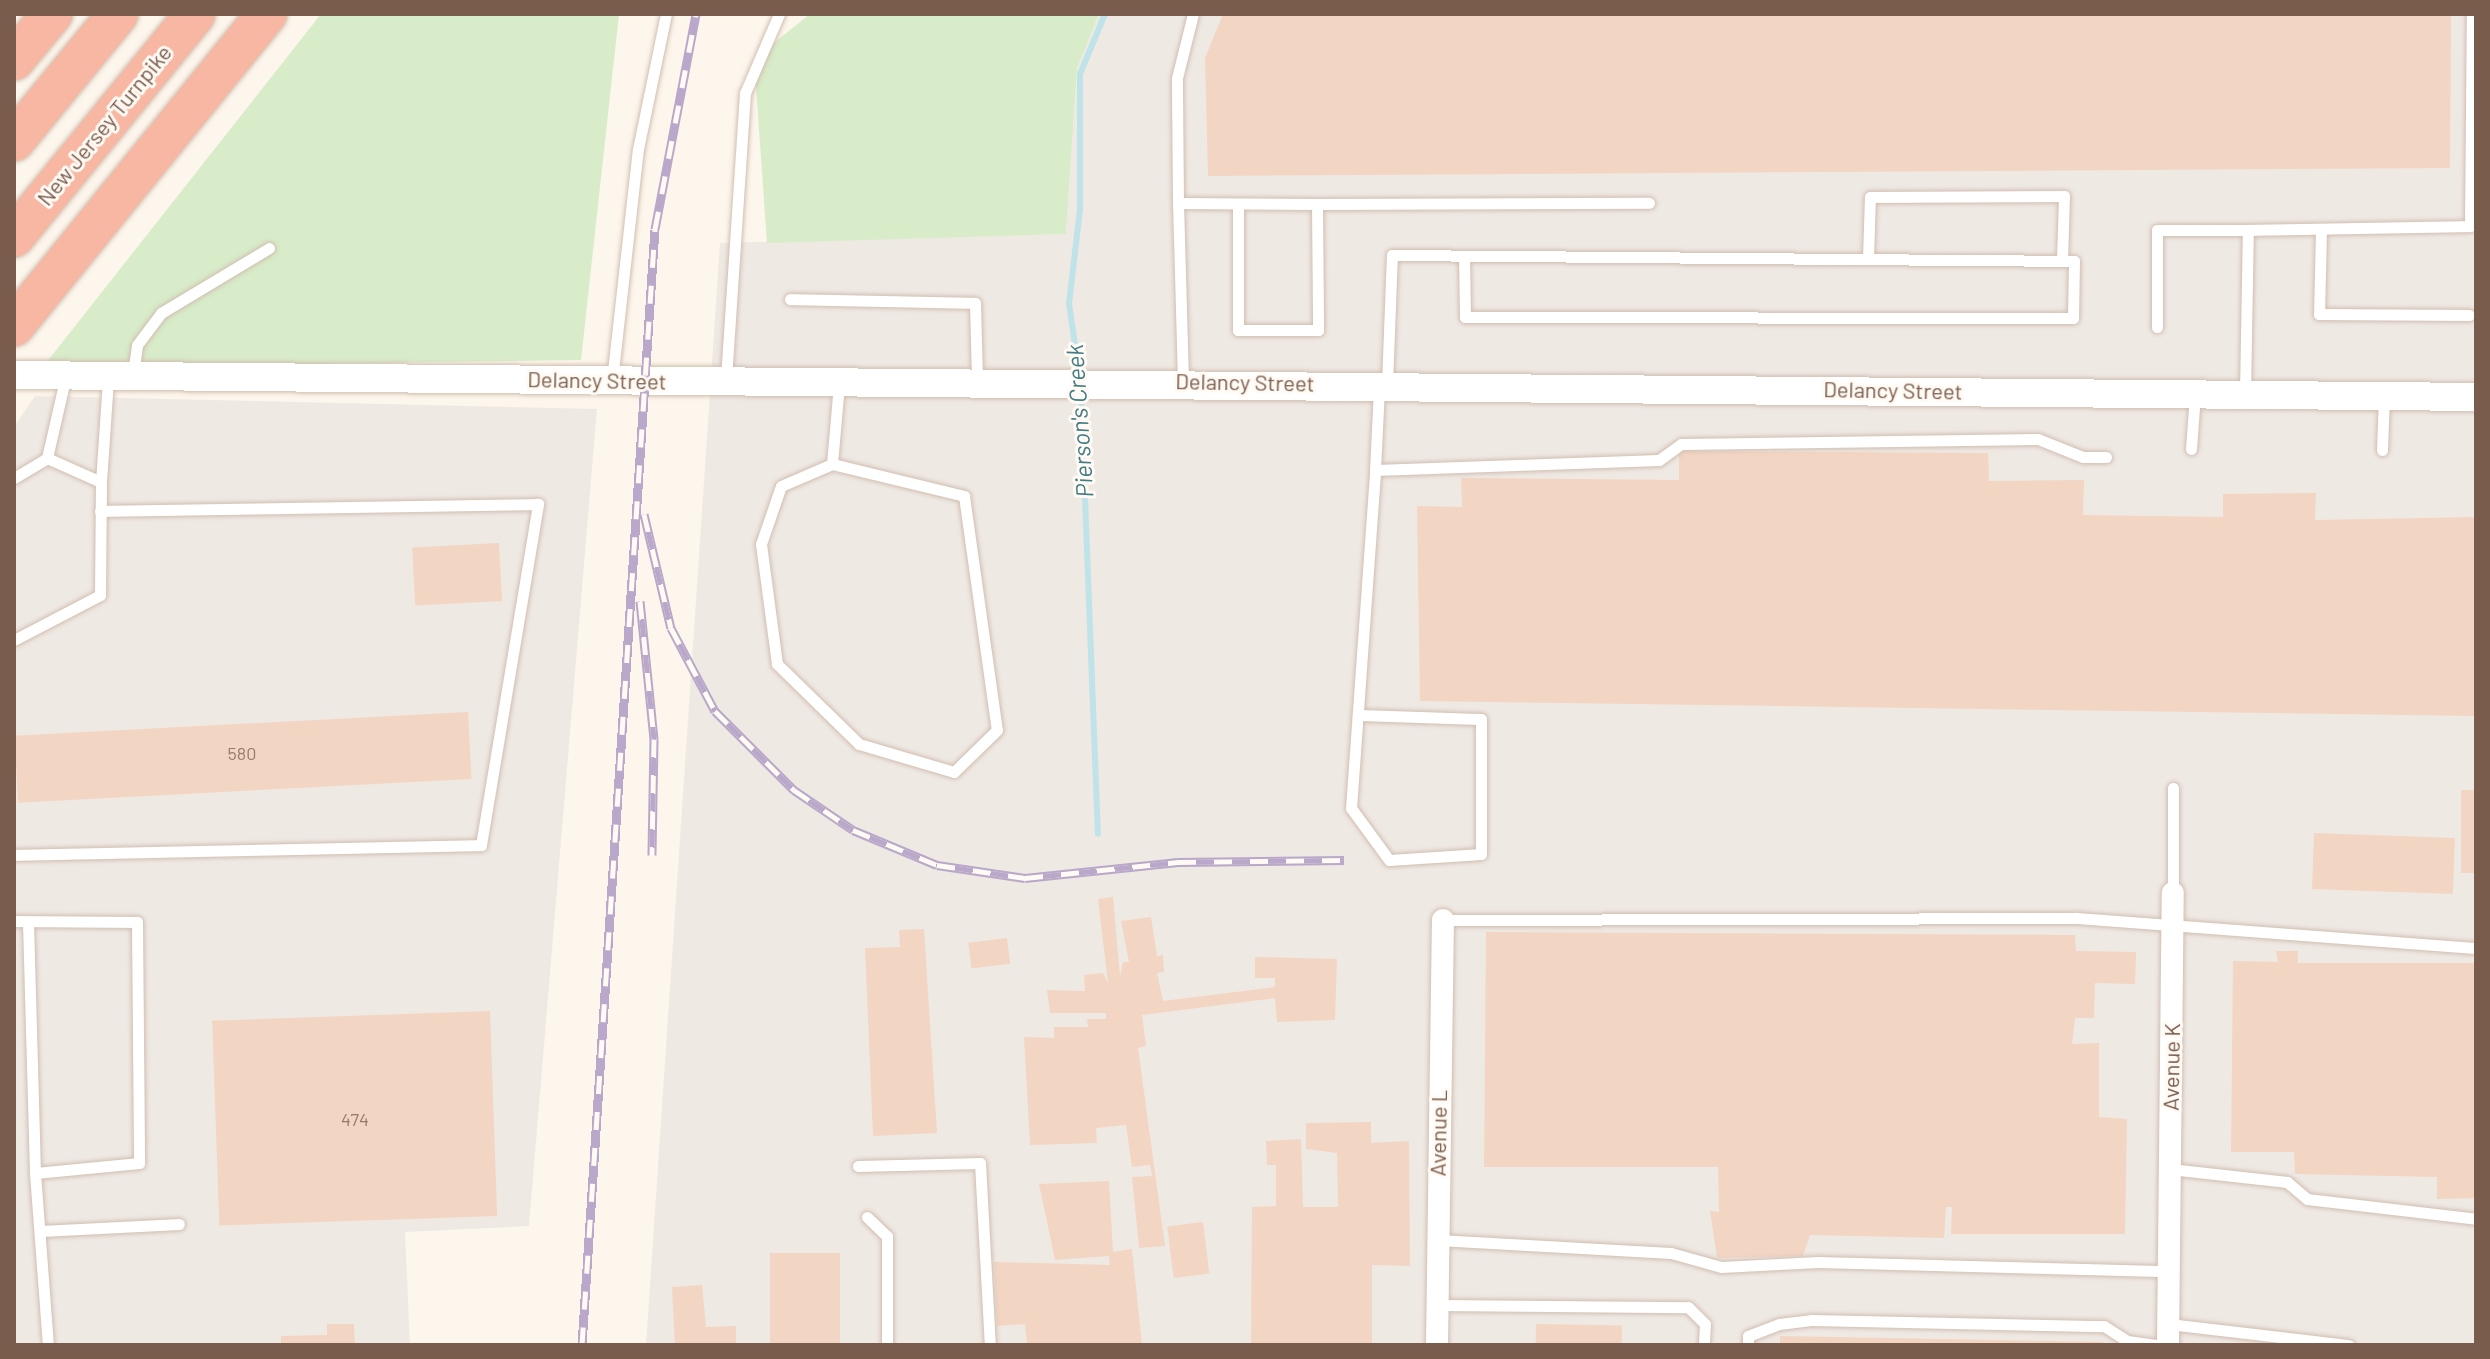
<!DOCTYPE html>
<html>
<head>
<meta charset="utf-8">
<style>
  body { margin:0 }
  #map { position:relative; width:2490px; height:1359px; overflow:hidden; background:#fdf6ec; font-family:Barlow,sans-serif }
  div>[style] { position:absolute }
  [style*='--x'] { left:calc(var(--x)*1px); top:calc(var(--y)*1px); width:calc(var(--w)*1px); rotate:calc(var(--a)*1deg) }
  .industrial>* { inset:0; background:#efe9e4 }
  .green>* { inset:0; background:#d8ecc9 }
  .stream>* { height:6px; margin:-3px; padding:0 3px; transform-origin:3px; border-radius:3px; background:#bfe3e8 }
  .building>* { inset:0; background:#f3d5c3; transform-origin:0 0 }
  .roads { filter:drop-shadow(0 0 2px #d1beb0) drop-shadow(0 0 2px #d1beb0) }
  .service>* { height:11px; margin:-5.5px; padding:0 5.5px; transform-origin:5.5px; border-radius:5.5px; background:#fff }
  .minor>* { height:22px; margin:-11px; padding:0 11px; transform-origin:11px; border-radius:11px; background:#fff }
  .tertiary>* { height:28px; margin:-14px; padding:0 14px; transform-origin:14px; border-radius:14px; background:#fff }
  .motorway>* { height:40px; margin:-20px; padding:0 20px; transform-origin:20px; border-radius:20px; background:#f7b7a3 }
  .rail>* { height:9px; margin-top:-4.5px; transform-origin:0; background:repeating-linear-gradient(90deg,#fffaf3 0 18px,#b9a8c9 0 36px); box-sizing:border-box; border-block:2px solid #b9a8c9 }
  span { translate:-50% -50%; white-space:nowrap; text-align:center; line-height:1.15; -webkit-text-stroke:6px #fffaf3; paint-order:stroke }
  .number-label { font-size:18px; color:#987a6a }
  .number-label span { -webkit-text-stroke-width:0 }
  .street-label { font-size:22px; color:#7a5c4d }
  .water-label { font-size:24px; color:#437c86; font-style:italic }
  .frame { position:absolute; inset:0; border:16px solid #7a5c4d; pointer-events:none }
</style>
</head>
<body>
<div id="map">
  <div class="industrial">
    <div style="clip-path:polygon(1099px 14px,2476px 14px,2476px 1345px,646px 1345px,720px 243px,1066px 234px,1077px 69px)"></div>
    <div style="clip-path:polygon(35px 396px,597px 409px,529px 1226px,405px 1232px,410px 1345px,14px 1345px,14px 427px)"></div>
  </div>
  <div class="green">
    <div style="clip-path:polygon(321px 14px,619px 14px,581px 360px,42px 368px)"></div>
    <div style="clip-path:polygon(810px 14px,1099px 14px,1077px 69px,1066px 234px,767px 243px,754px 59px)"></div>
  </div>
  <div class="stream">
    <div style="--x:1080;--y:379;--w:76;--a:-98.3"></div>
    <div style="--x:1069;--y:304;--w:96;--a:-83.4"></div>
    <div style="--x:1080;--y:209;--w:135;--a:-90"></div>
    <div style="--x:1080;--y:74;--w:65;--a:-67.4"></div>
    <div style="--x:1081;--y:394;--w:440;--a:87.8"></div>
  </div>
  <div class="building">
    <div style="clip-path:polygon(1223px 14px,2451px 14px,2450px 168px,1208px 176px,1205px 58px)"></div>
    <div style="clip-path:polygon(1679px 451px,1988px 453px,1989px 481px,2084px 480px,2083px 515px,2223px 517px,2223px 494px,2316px 493px,2315px 520px,2476px 517px,2476px 716px,1420px 701px,1417px 506px,1462px 507px,1461px 478px,1679px 480px)"></div>
    <div style="left:499px;top:543px;width:58px;height:87px;rotate:87deg"></div>
    <div style="left:468px;top:712px;width:67px;height:454px;rotate:87deg"></div>
    <div style="left:2461px;top:790px;width:15px;height:83px"></div>
    <div style="left:2314px;top:833px;width:141px;height:56px;rotate:2deg"></div>
    <div style="clip-path:polygon(1113px 897px,1120px 976px,1123px 962px,1129px 962px,1121px 921px,1151px 917px,1157px 956px,1163px 955px,1164px 972px,1157px 973px,1163px 1001px,1275px 987px,1275px 978px,1255px 978px,1255px 957px,1337px 959px,1335px 1020px,1277px 1022px,1275px 998px,1142px 1015px,1146px 1046px,1138px 1048px,1165px 1246px,1139px 1248px,1132px 1177px,1152px 1176px,1150px 1165px,1132px 1167px,1126px 1125px,1096px 1128px,1097px 1143px,1030px 1145px,1024px 1037px,1054px 1038px,1054px 1027px,1088px 1027px,1087px 1019px,1106px 1019px,1106px 1013px,1050px 1013px,1047px 990px,1085px 991px,1084px 975px,1103px 973px,1108px 983px,1098px 899px)"></div>
    <div style="clip-path:polygon(924px 929px,937px 1133px,873px 1136px,865px 948px,900px 947px,899px 930px)"></div>
    <div style="clip-path:polygon(1486px 932px,2075px 935px,2076px 951px,2136px 952px,2135px 984px,2095px 983px,2094px 1018px,2075px 1018px,2072px 1044px,2099px 1043px,2099px 1117px,2127px 1119px,2125px 1234px,1951px 1234px,1952px 1207px,1946px 1207px,1944px 1238px,1810px 1235px,1803px 1256px,1717px 1258px,1710px 1211px,1719px 1212px,1718px 1167px,1484px 1167px)"></div>
    <div style="left:1007px;top:938px;width:26px;height:39px;rotate:83deg"></div>
    <div style="clip-path:polygon(2276px 951px,2298px 951px,2298px 963px,2476px 963px,2476px 1198px,2437px 1199px,2437px 1177px,2295px 1174px,2294px 1152px,2231px 1152px,2233px 961px,2278px 962px)"></div>
    <div style="left:490px;top:1011px;width:205px;height:278px;rotate:88deg"></div>
    <div style="clip-path:polygon(1371px 1122px,1371px 1143px,1409px 1141px,1410px 1266px,1372px 1265px,1372px 1345px,1251px 1345px,1252px 1207px,1276px 1206px,1276px 1165px,1267px 1165px,1266px 1141px,1301px 1139px,1303px 1207px,1338px 1207px,1337px 1153px,1306px 1149px,1306px 1123px)"></div>
    <div style="clip-path:polygon(1109px 1181px,1113px 1252px,1132px 1249px,1142px 1345px,1027px 1345px,1025px 1324px,997px 1326px,994px 1262px,1110px 1265px,1109px 1256px,1055px 1260px,1039px 1184px)"></div>
    <div style="left:1203px;top:1222px;width:52px;height:36px;rotate:83deg"></div>
    <div style="left:840px;top:1253px;width:92px;height:70px;rotate:90deg"></div>
    <div style="clip-path:polygon(702px 1285px,706px 1327px,736px 1326px,736px 1345px,675px 1345px,672px 1287px)"></div>
    <div style="clip-path:polygon(327px 1324px,354px 1324px,355px 1345px,281px 1345px,281px 1336px,327px 1335px)"></div>
    <div style="left:1536px;top:1324px;width:86px;height:21px;rotate:1deg"></div>
    <div style="clip-path:polygon(1780px 1336px,2104px 1342px,2104px 1345px,1780px 1345px)"></div>
  </div>
  <div class="roads">
    <div class="service">
      <div style="--x:1178;--y:203;--w:125;--a:-90.5"></div>
      <div style="--x:1177;--y:78;--w:66;--a:-76"></div>
      <div style="--x:1317;--y:204;--w:332;--a:-0.2"></div>
      <div style="--x:2321;--y:229;--w:85;--a:91.3"></div>
      <div style="--x:2319;--y:314;--w:150;--a:0.4"></div>
      <div style="--x:1868;--y:259;--w:62;--a:-88.2"></div>
      <div style="--x:1870;--y:197;--w:194;--a:-0.3"></div>
      <div style="--x:2064;--y:196;--w:64;--a:91.8"></div>
      <div style="--x:790;--y:299;--w:185;--a:1.2"></div>
      <div style="--x:975;--y:303;--w:77;--a:88.5"></div>
      <div style="--x:2157;--y:327;--w:97;--a:-90"></div>
      <div style="--x:2157;--y:230;--w:91;--a:0"></div>
      <div style="--x:133;--y:374;--w:29;--a:-82"></div>
      <div style="--x:137;--y:345;--w:40;--a:-53"></div>
      <div style="--x:161;--y:313;--w:126;--a:-31"></div>
      <div style="--x:726;--y:379;--w:287;--a:-86.2"></div>
      <div style="--x:745;--y:93;--w:86;--a:-66.7"></div>
      <div style="--x:612;--y:380;--w:232;--a:-83.6"></div>
      <div style="--x:638;--y:149;--w:138;--a:-78.3"></div>
      <div style="--x:1183;--y:381;--w:178;--a:-91.6"></div>
      <div style="--x:1178;--y:203;--w:139;--a:0.4"></div>
      <div style="--x:1317;--y:204;--w:126;--a:89.5"></div>
      <div style="--x:1318;--y:330;--w:80;--a:180"></div>
      <div style="--x:1238;--y:330;--w:126;--a:-90"></div>
      <div style="--x:1387;--y:384;--w:129;--a:-87.8"></div>
      <div style="--x:1392;--y:255;--w:682;--a:0.5"></div>
      <div style="--x:2074;--y:261;--w:57;--a:91"></div>
      <div style="--x:2073;--y:318;--w:608;--a:-179.91"></div>
      <div style="--x:1465;--y:317;--w:61;--a:-90.9"></div>
      <div style="--x:2245;--y:394;--w:164;--a:-89"></div>
      <div style="--x:2248;--y:230;--w:222;--a:-1"></div>
      <div style="--x:2470;--y:226;--w:212;--a:-89.5"></div>
      <div style="--x:2191;--y:449;--w:55;--a:-85.8"></div>
      <div style="--x:2382;--y:450;--w:54;--a:-87.9"></div>
      <div style="--x:47;--y:458;--w:59;--a:24"></div>
      <div style="--x:101;--y:482;--w:104;--a:-86.1"></div>
      <div style="--x:832;--y:464;--w:136;--a:13.6"></div>
      <div style="--x:964;--y:496;--w:236;--a:82"></div>
      <div style="--x:997;--y:730;--w:60;--a:135.7"></div>
      <div style="--x:954;--y:772;--w:99;--a:-163.6"></div>
      <div style="--x:859;--y:744;--w:115;--a:-135.7"></div>
      <div style="--x:777;--y:664;--w:121;--a:-97.6"></div>
      <div style="--x:761;--y:544;--w:61;--a:-71"></div>
      <div style="--x:781;--y:486;--w:56;--a:-23.3"></div>
      <div style="--x:832;--y:464;--w:80;--a:-85"></div>
      <div style="--x:1375;--y:470;--w:83;--a:-87.2"></div>
      <div style="--x:14;--y:478;--w:39;--a:-31"></div>
      <div style="--x:47;--y:458;--w:85;--a:-77.1"></div>
      <div style="--x:14;--y:640;--w:97;--a:-27.6"></div>
      <div style="--x:100;--y:595;--w:113;--a:-89.5"></div>
      <div style="--x:1358;--y:715;--w:123;--a:1.9"></div>
      <div style="--x:1481;--y:719;--w:135;--a:90"></div>
      <div style="--x:1481;--y:854;--w:92;--a:176.3"></div>
      <div style="--x:1389;--y:860;--w:64;--a:-126.2"></div>
      <div style="--x:1351;--y:808;--w:339;--a:-85.9"></div>
      <div style="--x:1375;--y:470;--w:284;--a:-2"></div>
      <div style="--x:1659;--y:460;--w:27;--a:-36"></div>
      <div style="--x:1681;--y:444;--w:357;--a:-0.8"></div>
      <div style="--x:2038;--y:439;--w:48;--a:21.8"></div>
      <div style="--x:2083;--y:457;--w:23;--a:0"></div>
      <div style="--x:2173;--y:788;--w:105;--a:90"></div>
      <div style="--x:14;--y:855;--w:467;--a:-1.2"></div>
      <div style="--x:481;--y:845;--w:346;--a:-80.5"></div>
      <div style="--x:538;--y:504;--w:438;--a:179.1"></div>
      <div style="--x:1443;--y:920;--w:633;--a:-0.18"></div>
      <div style="--x:2076;--y:918;--w:401;--a:4.3"></div>
      <div style="--x:14;--y:921;--w:123;--a:0.5"></div>
      <div style="--x:137;--y:922;--w:241;--a:89.5"></div>
      <div style="--x:139;--y:1163;--w:104;--a:174.5"></div>
      <div style="--x:28;--y:922;--w:251;--a:88.4"></div>
      <div style="--x:35;--y:1173;--w:172;--a:85.7"></div>
      <div style="--x:858;--y:1166;--w:122;--a:-1.4"></div>
      <div style="--x:980;--y:1163;--w:182;--a:86.9"></div>
      <div style="--x:2170;--y:1169;--w:118;--a:6.3"></div>
      <div style="--x:2287;--y:1182;--w:26;--a:40"></div>
      <div style="--x:2307;--y:1199;--w:170;--a:6.7"></div>
      <div style="--x:867;--y:1217;--w:28;--a:44"></div>
      <div style="--x:887;--y:1236;--w:109;--a:90"></div>
      <div style="--x:41;--y:1231;--w:138;--a:-2.9"></div>
      <div style="--x:1438;--y:1240;--w:233;--a:3.2"></div>
      <div style="--x:1671;--y:1253;--w:52;--a:15.6"></div>
      <div style="--x:1721;--y:1267;--w:97;--a:-3"></div>
      <div style="--x:1818;--y:1262;--w:351;--a:1.5"></div>
      <div style="--x:1438;--y:1305;--w:250;--a:0.5"></div>
      <div style="--x:1688;--y:1307;--w:24;--a:45"></div>
      <div style="--x:1705;--y:1324;--w:21;--a:93"></div>
      <div style="--x:2169;--y:1324;--w:181;--a:6.7"></div>
      <div style="--x:1748;--y:1345;--w:9;--a:-90"></div>
      <div style="--x:1748;--y:1336;--w:33;--a:-21"></div>
      <div style="--x:1779;--y:1324;--w:32;--a:-7"></div>
      <div style="--x:1811;--y:1320;--w:293;--a:1.2"></div>
      <div style="--x:2104;--y:1326;--w:27;--a:33"></div>
      <div style="--x:2127;--y:1341;--w:29;--a:8"></div>
    </div>
    <div class="minor">
      <div style="--x:1437;--y:1345;--w:425;--a:-89.2"></div>
      <div style="--x:2168;--y:1345;--w:452;--a:-89.4"></div>
    </div>
    <div class="tertiary">
      <div style="--x:14;--y:375;--w:2462;--a:0.51"></div>
    </div>
    <div class="motorway">
      <div style="--x:14;--y:60;--w:60;--a:-50.4"></div>
      <div style="--x:14;--y:141;--w:164;--a:-50.7"></div>
      <div style="--x:14;--y:237;--w:287;--a:-50.9"></div>
      <div style="--x:14;--y:326;--w:402;--a:-51"></div>
    </div>
  </div>
  <div class="rail">
    <div style="--x:644;--y:514;--w:117;--a:76.7"></div>
    <div style="--x:671;--y:628;--w:94;--a:62.1"></div>
    <div style="--x:715;--y:711;--w:112;--a:45"></div>
    <div style="--x:794;--y:790;--w:71;--a:34.1"></div>
    <div style="--x:853;--y:830;--w:91;--a:22.6"></div>
    <div style="--x:937;--y:865;--w:89;--a:8.4"></div>
    <div style="--x:1025;--y:878;--w:154;--a:-6"></div>
    <div style="--x:1178;--y:862;--w:166;--a:-0.7"></div>
    <div style="--x:640;--y:601;--w:139;--a:84.2"></div>
    <div style="--x:654;--y:739;--w:116;--a:91"></div>
    <div style="--x:582;--y:1345;--w:1118;--a:-86.26"></div>
    <div style="--x:655;--y:229;--w:219;--a:-79.2"></div>
  </div>
  <div class="number-label">
    <span style="left:242px;top:753px">580</span>
    <span style="left:355px;top:1119px">474</span>
  </div>
  <div class="street-label">
    <span style="left:104px;top:125px;rotate:-51deg">New Jersey Turnpike</span>
    <span style="left:597px;top:380px;rotate:1deg">Delancy Street</span>
    <span style="left:1245px;top:382px;rotate:1deg">Delancy Street</span>
    <span style="left:1893px;top:390px;rotate:1deg">Delancy Street</span>
    <span style="left:2171px;top:1067px;rotate:-89deg">Avenue K</span>
    <span style="left:1438px;top:1133px;rotate:-89deg">Avenue L</span>
  </div>
  <div class="water-label">
    <span style="left:1079px;top:421px;rotate:-94deg">Pierson's Creek</span>
  </div>
  <div class="frame"></div>
</div>
</body>
</html>
